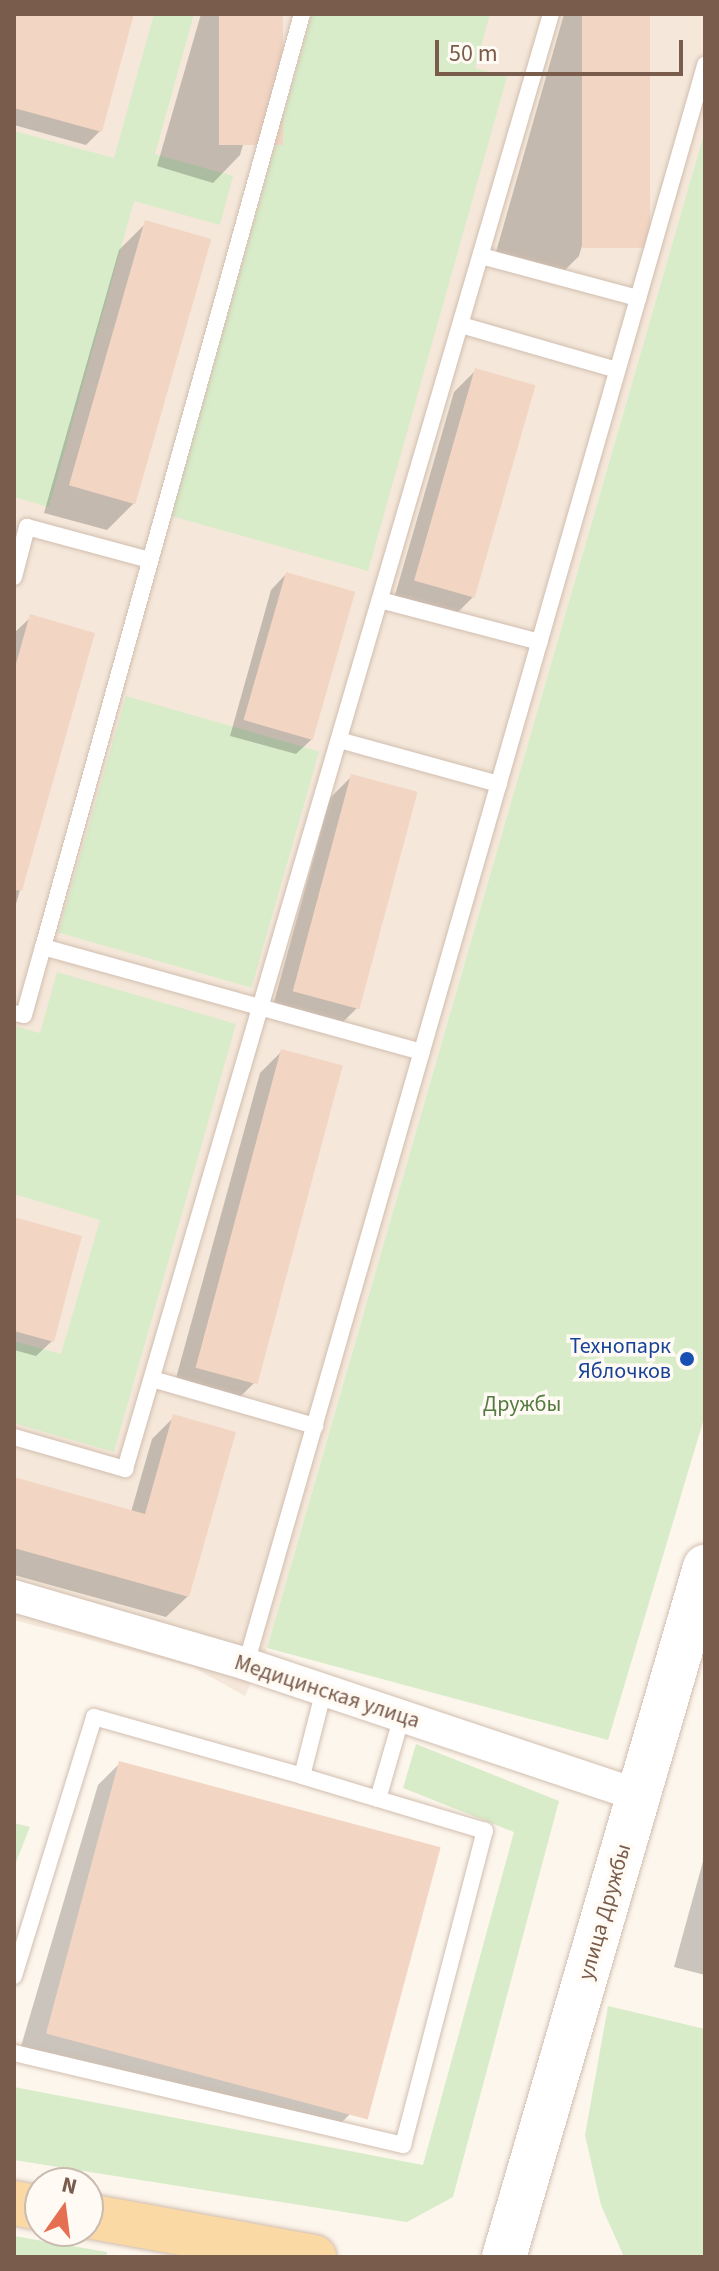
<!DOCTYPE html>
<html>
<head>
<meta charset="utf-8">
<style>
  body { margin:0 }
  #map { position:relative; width:719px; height:2271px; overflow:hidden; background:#fdf6ec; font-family:"Source Sans 3",sans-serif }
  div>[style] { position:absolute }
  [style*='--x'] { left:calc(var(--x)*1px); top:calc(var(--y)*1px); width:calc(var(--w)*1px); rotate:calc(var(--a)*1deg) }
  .residential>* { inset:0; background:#f5e8da }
  .green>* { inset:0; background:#d8ecc9; transform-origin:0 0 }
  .shadow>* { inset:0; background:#0003 }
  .building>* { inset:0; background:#f3d5c3; transform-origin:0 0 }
  .roads { filter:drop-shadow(0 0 2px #d1beb0) drop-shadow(0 0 2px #d1beb0) }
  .service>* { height:16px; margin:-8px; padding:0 8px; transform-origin:8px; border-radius:8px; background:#fff }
  .minor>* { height:32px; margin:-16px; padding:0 16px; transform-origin:16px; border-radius:16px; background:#fff }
  .secondary>* { height:44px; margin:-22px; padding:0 22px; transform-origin:22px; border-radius:22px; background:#fff }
  .primary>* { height:44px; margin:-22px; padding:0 22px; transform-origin:22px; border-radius:22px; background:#fbd9a5 }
  .dots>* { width:22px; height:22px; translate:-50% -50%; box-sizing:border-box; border:4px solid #fffaf3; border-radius:50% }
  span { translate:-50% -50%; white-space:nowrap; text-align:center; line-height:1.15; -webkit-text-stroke:7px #fffaf3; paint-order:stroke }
  .transit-label { font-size:22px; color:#164399 }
  .right { translate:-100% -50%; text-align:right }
  .park-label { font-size:22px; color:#537a41 }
  .street-label { font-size:22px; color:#7a5c4d }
  .frame { position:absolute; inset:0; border:16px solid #7a5c4d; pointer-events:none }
  .north { position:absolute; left:24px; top:2167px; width:80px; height:80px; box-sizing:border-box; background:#fffaf3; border:2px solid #cabbb1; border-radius:50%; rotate:14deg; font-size:22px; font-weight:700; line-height:32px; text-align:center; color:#7a5c4d }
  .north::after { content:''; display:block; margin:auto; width:28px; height:36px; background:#e76f51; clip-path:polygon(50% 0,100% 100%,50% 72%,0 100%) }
  .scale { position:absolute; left:435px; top:40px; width:248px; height:36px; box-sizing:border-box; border:4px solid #7a5c4d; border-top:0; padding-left:10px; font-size:24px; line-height:28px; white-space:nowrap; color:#7a5c4d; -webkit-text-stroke:6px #fffaf3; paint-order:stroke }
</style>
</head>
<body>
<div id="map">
  <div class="residential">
    <div style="clip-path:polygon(14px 14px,705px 14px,705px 130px,267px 1648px,245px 1696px,193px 1667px,14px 1620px)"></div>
  </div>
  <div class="green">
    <div style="clip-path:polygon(154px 14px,194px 14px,155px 154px,233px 176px,220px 225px,134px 201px,49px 507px,14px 497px,14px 131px,114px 158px)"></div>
    <div style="clip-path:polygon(312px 14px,490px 14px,475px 68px,507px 77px,368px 571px,171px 516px)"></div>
    <div style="clip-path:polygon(705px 130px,705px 1415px,608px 1740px,267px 1648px)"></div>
    <div style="left:126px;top:696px;width:201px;height:246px;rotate:16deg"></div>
    <div style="clip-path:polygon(57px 972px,236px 1024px,114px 1452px,14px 1423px,14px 1341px,61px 1354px,100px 1220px,14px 1194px,14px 1026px,40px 1033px)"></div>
    <div style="clip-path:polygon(416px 1744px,559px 1801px,453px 2197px,407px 2222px,14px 2160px,14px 2087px,423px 2165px,514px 1832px,403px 1788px)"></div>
    <div style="clip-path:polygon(14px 1823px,30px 1827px,14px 1867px)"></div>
    <div style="clip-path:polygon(608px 2006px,705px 2029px,705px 2257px,624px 2257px,601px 2205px,585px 2135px)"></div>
    <div style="clip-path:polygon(14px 2236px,107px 2252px,106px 2257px,14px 2257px)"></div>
  </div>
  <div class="shadow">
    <div style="clip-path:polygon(14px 14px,132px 14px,100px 131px,86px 145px,14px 125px)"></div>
    <div style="clip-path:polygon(201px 14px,281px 14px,240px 155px,213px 183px,157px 166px)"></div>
    <div style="clip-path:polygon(564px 14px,648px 14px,579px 256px,552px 283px,492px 266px)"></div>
    <div style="clip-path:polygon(146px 223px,134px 503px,107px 530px,44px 513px,119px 250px)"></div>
    <div style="clip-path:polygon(476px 370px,473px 597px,451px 619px,393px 602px,454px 392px)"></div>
    <div style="clip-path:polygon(286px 574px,312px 739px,296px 754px,230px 736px,271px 590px)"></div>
    <div style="clip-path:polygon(31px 617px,92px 634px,14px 911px,14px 633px)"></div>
    <div style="clip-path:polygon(352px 776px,357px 1008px,335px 1030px,271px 1013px,330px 798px)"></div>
    <div style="clip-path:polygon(282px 1051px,254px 1383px,232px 1405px,173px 1389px,260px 1073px)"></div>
    <div style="clip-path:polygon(14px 1219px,52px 1341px,36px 1356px,14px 1350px)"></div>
    <div style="clip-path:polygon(174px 1417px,188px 1596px,166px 1617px,14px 1575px,14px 1479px,131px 1512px,152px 1439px)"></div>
    <div style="clip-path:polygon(120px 1763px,361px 2103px,339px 2125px,19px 2053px,98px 1785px)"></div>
    <div style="clip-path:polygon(705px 1854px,705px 1975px,674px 1967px)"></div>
  </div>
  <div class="building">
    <div style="clip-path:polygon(14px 14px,134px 14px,102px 132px,14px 108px)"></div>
    <div style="left:219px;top:14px;width:64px;height:131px"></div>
    <div style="left:582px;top:14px;width:68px;height:234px"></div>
    <div style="left:145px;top:220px;width:69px;height:276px;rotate:16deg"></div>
    <div style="left:475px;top:368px;width:63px;height:221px;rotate:16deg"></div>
    <div style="left:286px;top:572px;width:72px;height:154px;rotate:16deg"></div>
    <div style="clip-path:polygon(30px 614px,95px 633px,22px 891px,14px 890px,14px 671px)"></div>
    <div style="left:351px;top:774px;width:69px;height:225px;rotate:15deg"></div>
    <div style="left:281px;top:1049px;width:64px;height:330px;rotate:15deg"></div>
    <div style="clip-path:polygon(14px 1217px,82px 1236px,54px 1342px,14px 1331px)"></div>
    <div style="clip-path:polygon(173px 1414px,236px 1432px,189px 1597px,14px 1548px,14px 1477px,145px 1514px)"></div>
    <div style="left:119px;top:1761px;width:333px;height:282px;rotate:15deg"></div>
  </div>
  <div class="roads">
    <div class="service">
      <div style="--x:302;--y:14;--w:968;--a:105.51"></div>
      <div style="--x:43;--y:947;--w:393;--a:15.5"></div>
      <div style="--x:481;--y:256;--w:163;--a:15"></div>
      <div style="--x:461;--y:325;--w:162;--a:16.1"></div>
      <div style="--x:14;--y:577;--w:52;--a:-75.4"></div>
      <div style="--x:27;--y:527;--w:126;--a:15.1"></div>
      <div style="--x:380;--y:600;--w:165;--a:14.7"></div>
      <div style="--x:339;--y:740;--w:166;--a:15.4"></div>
      <div style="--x:14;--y:1013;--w:10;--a:11"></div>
      <div style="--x:24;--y:1015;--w:71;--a:-74.4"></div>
      <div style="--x:152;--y:1379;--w:170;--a:16.1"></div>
      <div style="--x:14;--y:1437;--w:116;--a:16.1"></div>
      <div style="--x:125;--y:1469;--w:1516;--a:-73.68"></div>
      <div style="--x:246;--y:1664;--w:1664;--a:-73.98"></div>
      <div style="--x:302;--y:1776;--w:79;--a:16.8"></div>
      <div style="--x:378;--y:1799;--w:86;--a:-73.9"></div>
      <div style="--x:14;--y:1976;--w:271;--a:-72.8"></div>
      <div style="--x:94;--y:1717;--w:216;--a:15.8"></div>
      <div style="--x:302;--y:1776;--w:89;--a:-75.7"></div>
      <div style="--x:14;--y:2053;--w:400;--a:13.3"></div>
      <div style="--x:403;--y:2145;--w:325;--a:-75.4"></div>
      <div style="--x:485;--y:1831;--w:112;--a:-163.3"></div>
    </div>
    <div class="minor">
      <div style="--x:14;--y:1596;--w:242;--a:16.3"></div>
      <div style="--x:246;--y:1664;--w:413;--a:18.5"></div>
    </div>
    <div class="secondary">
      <div style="--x:504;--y:2257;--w:719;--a:-73.76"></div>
    </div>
    <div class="primary">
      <div style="--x:14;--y:2203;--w:26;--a:11"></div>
      <div style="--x:88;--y:2216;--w:230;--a:10.3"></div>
    </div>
  </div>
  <div class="dots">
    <div style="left:687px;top:1359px;background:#1a4fb4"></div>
  </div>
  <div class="transit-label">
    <span class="right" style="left:671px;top:1359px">Технопарк<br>Яблочков</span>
  </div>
  <div class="park-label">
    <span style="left:522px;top:1405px">Дружбы</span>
  </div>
  <div class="street-label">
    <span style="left:327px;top:1692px;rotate:18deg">Медицинская улица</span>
    <span style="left:605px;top:1912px;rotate:-74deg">улица Дружбы</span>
  </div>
  <div class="frame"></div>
  <div class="north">N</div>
  <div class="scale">50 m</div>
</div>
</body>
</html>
